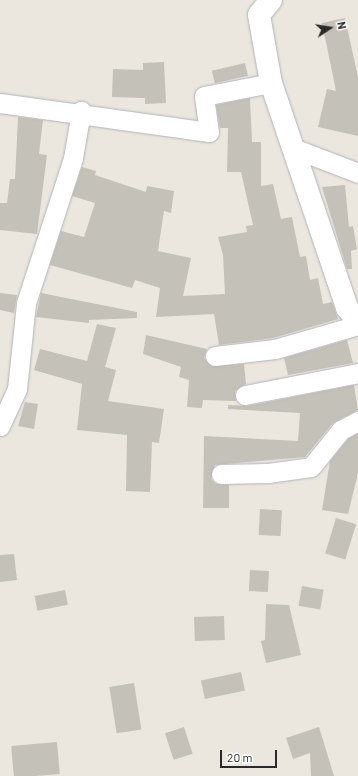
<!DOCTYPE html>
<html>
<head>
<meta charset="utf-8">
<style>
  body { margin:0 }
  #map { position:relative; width:358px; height:776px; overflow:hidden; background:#ebe7de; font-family:Barlow,sans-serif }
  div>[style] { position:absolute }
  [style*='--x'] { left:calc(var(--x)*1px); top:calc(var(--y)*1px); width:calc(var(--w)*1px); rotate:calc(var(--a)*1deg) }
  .building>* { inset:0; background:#c4c1b9; transform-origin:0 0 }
  .roads { filter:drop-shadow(0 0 1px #b1b2bc) drop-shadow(0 0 1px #b1b2bc) }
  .street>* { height:19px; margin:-9.5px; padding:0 9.5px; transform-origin:9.5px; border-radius:9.5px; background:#fff }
  .secondary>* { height:22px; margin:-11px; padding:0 11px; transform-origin:11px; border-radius:11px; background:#fff }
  span { translate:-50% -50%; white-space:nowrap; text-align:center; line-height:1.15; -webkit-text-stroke:3.5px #fff; paint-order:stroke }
  .north { position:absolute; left:310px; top:8px; width:40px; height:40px; -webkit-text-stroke:3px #fff; paint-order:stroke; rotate:78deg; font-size:11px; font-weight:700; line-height:16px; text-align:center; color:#2a2a2a }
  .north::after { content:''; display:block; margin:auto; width:14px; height:18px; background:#2a2a2a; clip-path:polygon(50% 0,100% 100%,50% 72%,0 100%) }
  .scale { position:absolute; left:220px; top:750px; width:57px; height:18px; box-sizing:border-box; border:2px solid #2a2a2a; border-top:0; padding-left:5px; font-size:12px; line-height:14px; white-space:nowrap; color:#2a2a2a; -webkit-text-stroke:3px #fff; paint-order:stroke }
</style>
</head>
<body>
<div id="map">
  <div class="building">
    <div style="clip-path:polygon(345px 18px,358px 77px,358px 136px,318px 127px,327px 89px,336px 91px,322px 23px)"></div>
    <div style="clip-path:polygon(164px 62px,166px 103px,145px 104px,145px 98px,112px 97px,113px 69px,143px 70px,143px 63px)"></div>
    <div style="left:245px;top:63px;width:13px;height:34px;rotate:77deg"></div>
    <div style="clip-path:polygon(250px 98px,252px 142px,261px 142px,261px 186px,273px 184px,281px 219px,292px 217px,300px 257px,306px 256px,310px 280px,318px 278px,323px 304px,332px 302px,338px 319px,273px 338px,219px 345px,214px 314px,156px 317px,160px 288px,135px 280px,132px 288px,50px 265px,61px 231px,84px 237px,95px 203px,72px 196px,82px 167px,96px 171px,95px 175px,146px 192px,147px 186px,174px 191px,171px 213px,164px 211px,158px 251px,191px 258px,183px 296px,225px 294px,223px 255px,218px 237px,247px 232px,246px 226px,253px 225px,241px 172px,227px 172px,228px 128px,220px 128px,216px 105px)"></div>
    <div style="clip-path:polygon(18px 117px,43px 120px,39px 154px,47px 155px,37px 234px,0 230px,0 203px,7px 203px,10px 179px,15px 179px)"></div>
    <div style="clip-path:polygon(345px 185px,349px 227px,353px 226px,357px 249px,351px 251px,352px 269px,347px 269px,322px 187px)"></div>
    <div style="clip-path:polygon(0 293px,17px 295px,14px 313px,0 310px)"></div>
    <div style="clip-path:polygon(41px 293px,137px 312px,137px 318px,89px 320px,89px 323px,36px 317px)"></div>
    <div style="clip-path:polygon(97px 324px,116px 328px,105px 367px,116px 370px,108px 401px,164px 409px,159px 443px,152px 442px,150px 492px,126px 491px,127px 435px,77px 430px,82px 384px,34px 370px,40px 349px,87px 361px)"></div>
    <div style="clip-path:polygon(146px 335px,207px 349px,204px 358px,211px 366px,244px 364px,246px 384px,235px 391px,236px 401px,203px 400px,202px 408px,187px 407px,189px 380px,179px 377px,181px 367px,143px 354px)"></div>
    <div style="clip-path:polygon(347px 340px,353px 363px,288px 375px,284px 358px)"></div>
    <div style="clip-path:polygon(354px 385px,358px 410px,333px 423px,305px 457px,215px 465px,211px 479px,216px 484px,229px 485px,229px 508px,203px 508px,204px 436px,298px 441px,300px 413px,228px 409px,228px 405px,247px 406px)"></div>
    <div style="clip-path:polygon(25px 402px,38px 404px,34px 429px,18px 426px)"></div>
    <div style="clip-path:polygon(358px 433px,358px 473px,348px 514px,322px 510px,330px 461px,348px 439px)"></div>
    <div style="left:260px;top:509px;width:22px;height:26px;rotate:3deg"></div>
    <div style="left:336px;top:518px;width:21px;height:37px;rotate:17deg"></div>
    <div style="clip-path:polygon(14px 554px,17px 580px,0 582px,0 555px)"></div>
    <div style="left:250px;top:570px;width:19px;height:21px;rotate:3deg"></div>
    <div style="left:302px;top:586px;width:22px;height:20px;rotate:10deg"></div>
    <div style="left:65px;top:590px;width:15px;height:31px;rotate:79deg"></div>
    <div style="clip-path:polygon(266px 604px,289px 605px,301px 655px,266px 663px,261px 641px,265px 640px)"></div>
    <div style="left:224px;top:616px;width:24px;height:30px;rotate:88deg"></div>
    <div style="left:241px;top:672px;width:19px;height:41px;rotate:78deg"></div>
    <div style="left:134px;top:683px;width:47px;height:25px;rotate:81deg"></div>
    <div style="left:184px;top:727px;width:28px;height:20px;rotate:72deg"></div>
    <div style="clip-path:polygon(319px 727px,334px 776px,311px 776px,310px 753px,293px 759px,286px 738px)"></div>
    <div style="left:57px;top:742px;width:32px;height:46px;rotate:85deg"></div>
  </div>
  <div class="roads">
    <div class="street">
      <div style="--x:0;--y:103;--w:211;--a:7.9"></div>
      <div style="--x:209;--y:132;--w:36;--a:-98"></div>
      <div style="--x:204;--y:96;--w:68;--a:-11"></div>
      <div style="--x:293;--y:148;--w:70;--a:21"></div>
      <div style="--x:215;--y:356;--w:60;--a:-6.7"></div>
      <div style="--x:275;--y:349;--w:86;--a:-16.1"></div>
      <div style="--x:245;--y:395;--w:115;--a:-11"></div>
      <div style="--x:0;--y:426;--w:41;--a:-65.3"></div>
      <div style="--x:17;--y:389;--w:86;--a:-84"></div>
      <div style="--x:26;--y:303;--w:152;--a:-72"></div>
      <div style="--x:73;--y:158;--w:48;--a:-80.3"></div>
      <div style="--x:221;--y:474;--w:47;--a:-1.2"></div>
      <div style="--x:268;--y:473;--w:43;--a:-7.9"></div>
      <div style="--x:311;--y:467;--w:48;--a:-51"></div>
      <div style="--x:341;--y:430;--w:19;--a:-28"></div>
    </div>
    <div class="secondary">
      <div style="--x:271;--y:0;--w:19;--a:129"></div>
      <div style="--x:259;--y:15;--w:69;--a:80"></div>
      <div style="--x:271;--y:83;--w:237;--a:71.3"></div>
      <div style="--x:347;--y:308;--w:17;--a:50"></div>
    </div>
  </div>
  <div class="north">N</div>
  <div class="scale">20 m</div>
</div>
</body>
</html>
